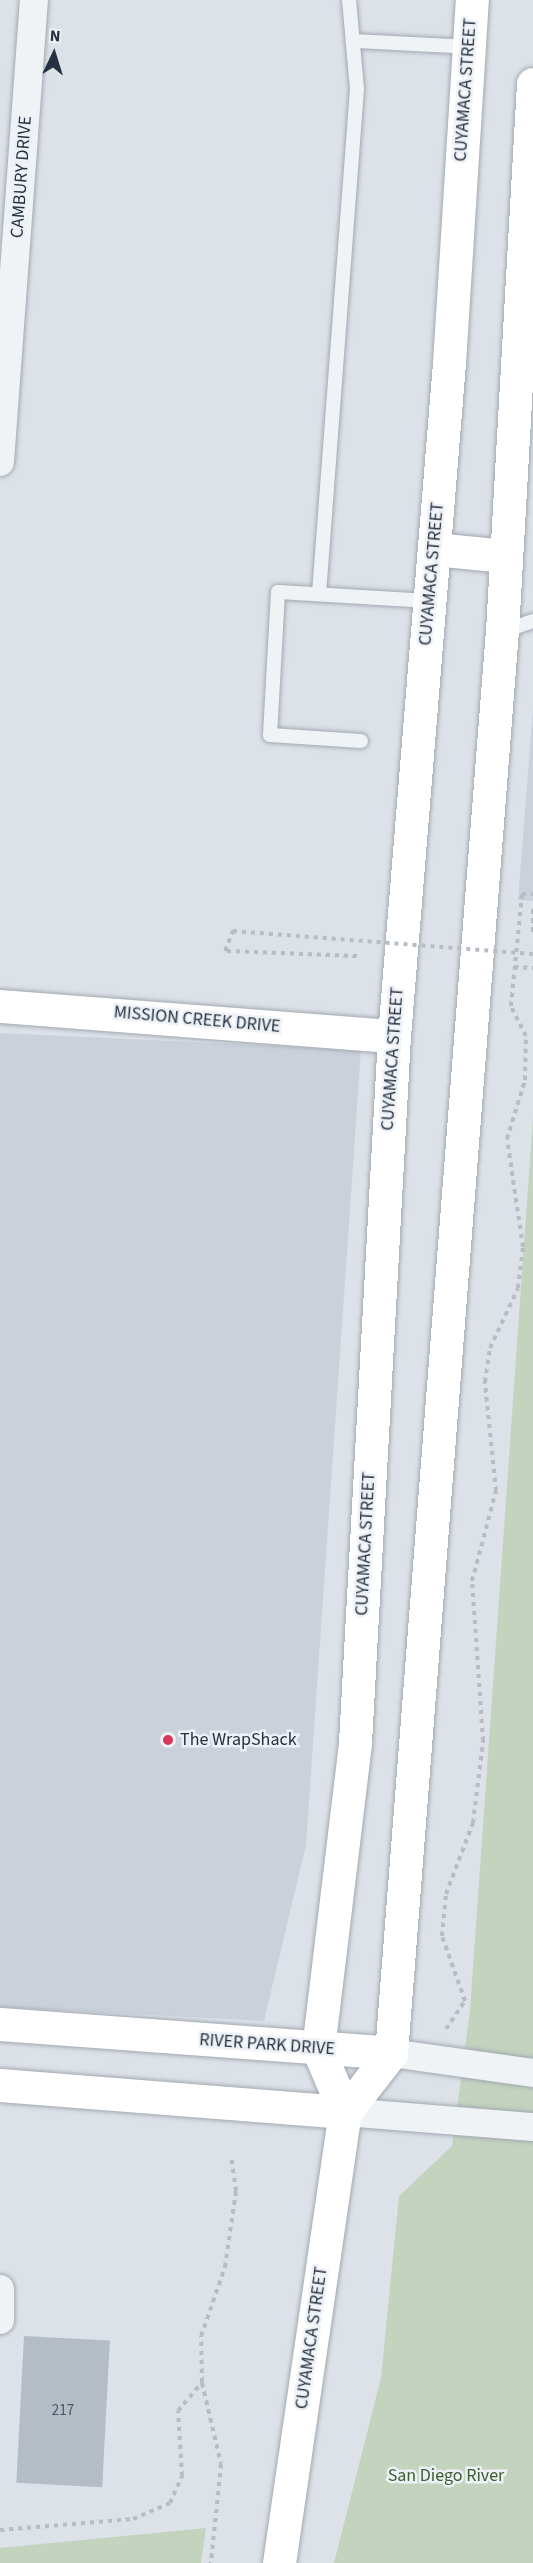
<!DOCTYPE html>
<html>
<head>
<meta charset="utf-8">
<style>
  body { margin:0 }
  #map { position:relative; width:533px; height:2563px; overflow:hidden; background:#dde2e8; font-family:"Source Sans 3",sans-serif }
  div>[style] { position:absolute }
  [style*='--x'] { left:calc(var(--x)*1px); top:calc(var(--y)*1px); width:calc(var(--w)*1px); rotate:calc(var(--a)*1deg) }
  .built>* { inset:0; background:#cbd1db }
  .green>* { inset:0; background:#c4d3be }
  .building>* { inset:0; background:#b4bcc6; transform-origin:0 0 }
  .path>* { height:4px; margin-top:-2px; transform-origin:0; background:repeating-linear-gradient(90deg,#b7bdc3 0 4.5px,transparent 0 9px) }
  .roads { filter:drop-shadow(0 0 2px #a2a9b2) drop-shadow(0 0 2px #a2a9b2) }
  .lane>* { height:14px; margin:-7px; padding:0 7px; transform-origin:7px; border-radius:7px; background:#f0f3f6 }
  .street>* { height:28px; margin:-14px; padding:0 14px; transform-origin:14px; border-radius:14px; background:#f0f3f6 }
  .secondary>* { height:33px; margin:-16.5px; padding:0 16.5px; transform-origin:16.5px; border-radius:16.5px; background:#fff }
  .primary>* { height:33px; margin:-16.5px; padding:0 16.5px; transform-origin:16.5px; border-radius:16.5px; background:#fff }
  .path-bridge>* { height:4px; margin-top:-2px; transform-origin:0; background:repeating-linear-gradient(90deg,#b7bdc3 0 4.5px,transparent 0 9px) }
  .dots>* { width:16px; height:16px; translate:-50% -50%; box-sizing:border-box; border:3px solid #edf1f6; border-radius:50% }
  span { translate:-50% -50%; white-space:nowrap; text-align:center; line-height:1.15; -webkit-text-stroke:5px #edf1f6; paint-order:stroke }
  .number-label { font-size:15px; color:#495462 }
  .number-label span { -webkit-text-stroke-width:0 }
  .street-label { font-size:18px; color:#253140 }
  .poi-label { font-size:18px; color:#253140 }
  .left { translate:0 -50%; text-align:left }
  .park-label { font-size:18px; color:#3c5d32 }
  .north { position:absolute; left:24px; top:24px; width:60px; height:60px; -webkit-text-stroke:4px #edf1f6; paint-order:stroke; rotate:4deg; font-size:16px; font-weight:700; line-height:24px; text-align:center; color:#253140 }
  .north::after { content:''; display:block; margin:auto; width:21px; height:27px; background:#253140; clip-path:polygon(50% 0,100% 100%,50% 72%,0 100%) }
</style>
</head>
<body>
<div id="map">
  <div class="built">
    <div style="clip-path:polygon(533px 710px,533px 901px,518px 900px)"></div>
    <div style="clip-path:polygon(0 1033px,361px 1050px,306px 1845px,264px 2021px,0 2007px)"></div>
  </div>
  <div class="green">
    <div style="clip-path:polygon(533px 1117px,533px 2563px,334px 2563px,381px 2378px,399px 2196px,452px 2146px,470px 2010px)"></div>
    <div style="clip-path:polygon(206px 2528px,201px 2563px,0 2563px,0 2548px)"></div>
  </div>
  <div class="building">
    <div style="left:24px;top:2336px;width:86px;height:147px;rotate:3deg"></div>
  </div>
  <div class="path">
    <div style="--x:533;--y:909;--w:24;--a:90"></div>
    <div style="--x:514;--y:967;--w:19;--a:3"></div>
    <div style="--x:446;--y:2029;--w:34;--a:-56"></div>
    <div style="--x:465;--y:2001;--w:69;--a:-109.5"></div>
    <div style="--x:442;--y:1936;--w:42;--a:-84.6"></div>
    <div style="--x:446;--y:1894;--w:76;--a:-69.2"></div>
    <div style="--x:473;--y:1823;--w:83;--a:-83"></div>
    <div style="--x:483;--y:1741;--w:160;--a:-93.9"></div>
    <div style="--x:472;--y:1581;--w:93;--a:-75.1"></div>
    <div style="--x:496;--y:1491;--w:110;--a:-95.8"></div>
    <div style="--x:485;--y:1382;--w:34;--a:-82"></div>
    <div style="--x:490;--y:1348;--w:66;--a:-65"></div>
    <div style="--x:518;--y:1288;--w:41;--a:-83"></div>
    <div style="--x:523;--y:1247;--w:109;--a:-98.4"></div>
    <div style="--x:507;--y:1139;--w:62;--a:-73"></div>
    <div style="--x:525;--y:1080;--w:44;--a:-88.7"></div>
    <div style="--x:526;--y:1036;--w:34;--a:-117"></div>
    <div style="--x:511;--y:1006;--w:113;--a:-84.4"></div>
    <div style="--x:522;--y:894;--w:11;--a:0"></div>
    <div style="--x:202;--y:2383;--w:83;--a:76.8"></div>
    <div style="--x:221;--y:2464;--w:100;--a:95.8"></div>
    <div style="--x:0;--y:2530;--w:133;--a:-4.7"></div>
    <div style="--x:133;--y:2519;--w:40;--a:-23.4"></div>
    <div style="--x:170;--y:2503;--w:30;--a:-66"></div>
    <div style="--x:182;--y:2476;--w:65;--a:-93.5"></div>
    <div style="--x:178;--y:2411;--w:38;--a:-50"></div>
    <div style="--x:202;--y:2382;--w:46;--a:-91.2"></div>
    <div style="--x:201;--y:2336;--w:73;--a:-70.8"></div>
    <div style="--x:225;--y:2267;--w:77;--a:-81.8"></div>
    <div style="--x:236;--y:2191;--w:35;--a:-98"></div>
  </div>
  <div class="roads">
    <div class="lane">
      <div style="--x:355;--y:41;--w:114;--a:3"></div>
      <div style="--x:319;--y:594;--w:506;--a:-85.7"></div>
      <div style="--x:357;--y:89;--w:89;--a:-95.1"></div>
      <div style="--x:504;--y:631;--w:31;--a:-19"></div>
      <div style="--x:361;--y:741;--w:91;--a:-176.2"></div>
      <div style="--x:270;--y:735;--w:143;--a:-86.8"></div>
      <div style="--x:278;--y:592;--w:152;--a:3.4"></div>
    </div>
    <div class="street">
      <div style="--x:0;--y:462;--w:463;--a:-85.8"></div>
      <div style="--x:391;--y:2053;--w:143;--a:8"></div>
      <div style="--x:345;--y:2112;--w:189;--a:4.6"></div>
      <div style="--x:0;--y:2289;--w:31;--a:90"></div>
    </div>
    <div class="secondary">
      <div style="--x:0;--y:1006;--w:395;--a:4.4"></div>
      <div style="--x:0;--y:2024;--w:392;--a:4.2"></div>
      <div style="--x:0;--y:2085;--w:346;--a:4.5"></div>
    </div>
    <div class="primary">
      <div style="--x:434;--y:549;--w:72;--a:5.6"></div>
      <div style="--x:345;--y:2112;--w:69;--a:-113.2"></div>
      <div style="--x:318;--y:2049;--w:309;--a:-83.1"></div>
      <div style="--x:355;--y:1742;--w:707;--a:-86.84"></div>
      <div style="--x:394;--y:1036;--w:675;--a:-85.33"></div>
      <div style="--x:449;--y:363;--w:364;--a:-86.4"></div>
      <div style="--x:279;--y:2563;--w:456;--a:-81.7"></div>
      <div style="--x:345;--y:2112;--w:75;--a:-52.1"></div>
      <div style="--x:391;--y:2053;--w:1426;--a:-85.54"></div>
      <div style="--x:502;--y:631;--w:548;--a:-86.76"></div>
    </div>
  </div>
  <div class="path-bridge">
    <div style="--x:357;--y:956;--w:132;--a:-177.8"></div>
    <div style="--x:225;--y:951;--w:22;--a:-68"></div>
    <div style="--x:233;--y:931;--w:301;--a:4.4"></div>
  </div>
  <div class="dots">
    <div style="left:168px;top:1740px;background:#d83758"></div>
  </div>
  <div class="number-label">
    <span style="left:63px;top:2411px">217</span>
  </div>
  <div class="street-label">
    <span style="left:466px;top:90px;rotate:-86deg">CUYAMACA STREET</span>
    <span style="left:22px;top:177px;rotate:-86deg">CAMBURY DRIVE</span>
    <span style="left:432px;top:574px;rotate:-85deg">CUYAMACA STREET</span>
    <span style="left:197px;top:1020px;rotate:5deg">MISSION CREEK DRIVE</span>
    <span style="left:393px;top:1059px;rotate:-86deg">CUYAMACA STREET</span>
    <span style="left:366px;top:1544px;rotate:-87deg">CUYAMACA STREET</span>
    <span style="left:267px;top:2045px;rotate:4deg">RIVER PARK DRIVE</span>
    <span style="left:312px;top:2338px;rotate:-82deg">CUYAMACA STREET</span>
  </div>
  <div class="poi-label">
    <span class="left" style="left:180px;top:1740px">The WrapShack</span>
  </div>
  <div class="park-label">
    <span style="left:446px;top:2476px">San Diego River</span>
  </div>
  <div class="north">N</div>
</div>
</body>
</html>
